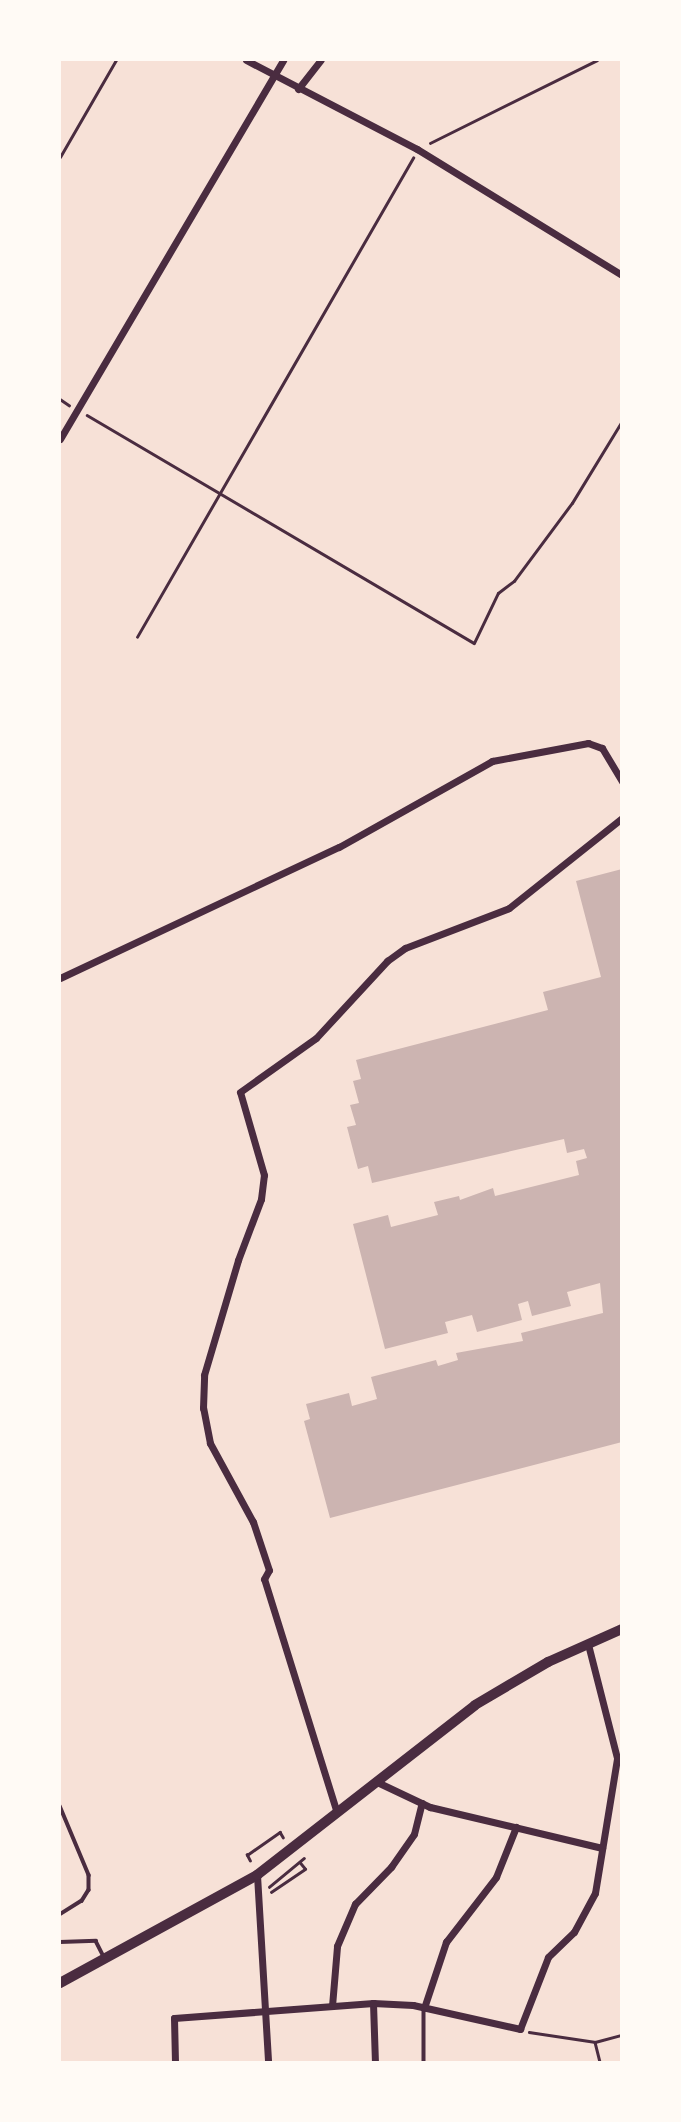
<!DOCTYPE html>
<html>
<head>
<meta charset="utf-8">
<style>
  body { margin:0 }
  #map { position:relative; width:681px; height:2122px; overflow:hidden; background:#f7e1d7; font-family:"Sofia Sans Condensed",sans-serif }
  div>[style] { position:absolute }
  [style*='--x'] { left:calc(var(--x)*1px); top:calc(var(--y)*1px); width:calc(var(--w)*1px); rotate:calc(var(--a)*1deg) }
  .building>* { inset:0; background:#ccb4b1 }
  .path>* { height:2.5px; margin:-1.25px; padding:0 1.25px; transform-origin:1.25px; border-radius:1.25px; background:#4a2c40 }
  .service>* { height:3.5px; margin:-1.75px; padding:0 1.75px; transform-origin:1.75px; border-radius:1.75px; background:#4a2c40 }
  .minor>* { height:7px; margin:-3.5px; padding:0 3.5px; transform-origin:3.5px; border-radius:3.5px; background:#4a2c40 }
  .secondary>* { height:10px; margin:-5px; padding:0 5px; transform-origin:5px; border-radius:5px; background:#4a2c40 }
  span { translate:-50% -50%; white-space:nowrap; text-align:center; line-height:1.15; -webkit-text-stroke:7px #fffaf5; paint-order:stroke }
  .frame { position:absolute; inset:0; border:61px solid #fffaf5; pointer-events:none }
</style>
</head>
<body>
<div id="map">
  <div class="building">
    <div style="clip-path:polygon(622px 869px,622px 1442px,330px 1518px,304px 1421px,310px 1419px,306px 1404px,349px 1393px,352px 1406px,377px 1399px,371px 1377px,436px 1360px,438px 1366px,458px 1360px,456px 1353px,523px 1341px,521px 1333px,603px 1313px,600px 1283px,567px 1292px,571px 1306px,532px 1316px,528px 1301px,518px 1304px,522px 1320px,477px 1332px,472px 1315px,445px 1322px,448px 1333px,385px 1349px,353px 1224px,388px 1215px,391px 1227px,438px 1215px,434px 1202px,459px 1196px,460px 1200px,493px 1188px,495px 1196px,579px 1175px,576px 1161px,587px 1158px,584px 1149px,567px 1153px,564px 1139px,372px 1183px,368px 1166px,358px 1169px,347px 1127px,356px 1125px,350px 1105px,359px 1103px,353px 1081px,361px 1079px,356px 1060px,548px 1010px,543px 992px,601px 977px,576px 881px)"></div>
  </div>
  <div class="path">
    <div style="--x:430;--y:143;--w:186;--a:-26.4"></div>
    <div style="--x:60;--y:157;--w:112;--a:-60"></div>
    <div style="--x:60;--y:399;--w:11;--a:34"></div>
    <div style="--x:87;--y:415;--w:449;--a:30.5"></div>
    <div style="--x:474;--y:643;--w:55;--a:-64.4"></div>
    <div style="--x:498;--y:593;--w:20;--a:-37"></div>
    <div style="--x:514;--y:581;--w:97;--a:-53.4"></div>
    <div style="--x:572;--y:503;--w:96;--a:-58.6"></div>
    <div style="--x:137;--y:637;--w:553;--a:-60.05"></div>
    <div style="--x:250;--y:1861;--w:7;--a:-117"></div>
    <div style="--x:247;--y:1855;--w:40;--a:-34.9"></div>
    <div style="--x:280;--y:1832;--w:6;--a:59"></div>
    <div style="--x:269;--y:1887;--w:45;--a:-39.6"></div>
    <div style="--x:271;--y:1892;--w:41;--a:-34.1"></div>
    <div style="--x:305;--y:1869;--w:8;--a:-130"></div>
    <div style="--x:529;--y:2032;--w:67;--a:8.6"></div>
    <div style="--x:595;--y:2042;--w:28;--a:-15"></div>
    <div style="--x:595;--y:2042;--w:21;--a:76"></div>
  </div>
  <div class="service">
    <div style="--x:60;--y:1806;--w:75;--a:67.2"></div>
    <div style="--x:89;--y:1875;--w:15;--a:90"></div>
    <div style="--x:89;--y:1890;--w:13;--a:122"></div>
    <div style="--x:82;--y:1901;--w:26;--a:148"></div>
    <div style="--x:60;--y:1942;--w:36;--a:-2"></div>
    <div style="--x:96;--y:1941;--w:16;--a:63"></div>
    <div style="--x:424;--y:2009;--w:53;--a:90"></div>
  </div>
  <div class="minor">
    <div style="--x:246;--y:60;--w:193;--a:27.5"></div>
    <div style="--x:417;--y:149;--w:241;--a:31.6"></div>
    <div style="--x:298;--y:89;--w:37;--a:-52"></div>
    <div style="--x:60;--y:439;--w:440;--a:-59.5"></div>
    <div style="--x:60;--y:978;--w:308;--a:-25.2"></div>
    <div style="--x:339;--y:847;--w:176;--a:-29.3"></div>
    <div style="--x:492;--y:761;--w:98;--a:-10.6"></div>
    <div style="--x:588;--y:743;--w:15;--a:20"></div>
    <div style="--x:602;--y:748;--w:39;--a:59"></div>
    <div style="--x:377;--y:1782;--w:59;--a:25.3"></div>
    <div style="--x:430;--y:1807;--w:177;--a:13.4"></div>
    <div style="--x:337;--y:1813;--w:245;--a:-107.3"></div>
    <div style="--x:264;--y:1579;--w:10;--a:-61"></div>
    <div style="--x:269;--y:1570;--w:51;--a:-108.4"></div>
    <div style="--x:253;--y:1522;--w:90;--a:-118.6"></div>
    <div style="--x:210;--y:1443;--w:36;--a:-101"></div>
    <div style="--x:203;--y:1408;--w:33;--a:-88"></div>
    <div style="--x:204;--y:1375;--w:120;--a:-73.5"></div>
    <div style="--x:238;--y:1260;--w:65;--a:-69.3"></div>
    <div style="--x:261;--y:1199;--w:24;--a:-83"></div>
    <div style="--x:264;--y:1175;--w:86;--a:-106.1"></div>
    <div style="--x:240;--y:1092;--w:93;--a:-35.4"></div>
    <div style="--x:316;--y:1038;--w:105;--a:-47.3"></div>
    <div style="--x:387;--y:961;--w:22;--a:-36"></div>
    <div style="--x:405;--y:948;--w:111;--a:-21"></div>
    <div style="--x:509;--y:908;--w:144;--a:-38.5"></div>
    <div style="--x:257;--y:1875;--w:187;--a:86.6"></div>
    <div style="--x:373;--y:2003;--w:59;--a:88.1"></div>
    <div style="--x:332;--y:2006;--w:60;--a:-85.2"></div>
    <div style="--x:337;--y:1946;--w:46;--a:-66.8"></div>
    <div style="--x:355;--y:1904;--w:52;--a:-45.8"></div>
    <div style="--x:391;--y:1867;--w:40;--a:-55.1"></div>
    <div style="--x:414;--y:1834;--w:32;--a:-76"></div>
    <div style="--x:424;--y:2008;--w:70;--a:-71.6"></div>
    <div style="--x:446;--y:1942;--w:82;--a:-52.4"></div>
    <div style="--x:496;--y:1877;--w:54;--a:-68.2"></div>
    <div style="--x:175;--y:2062;--w:44;--a:-91.3"></div>
    <div style="--x:174;--y:2018;--w:200;--a:-4.3"></div>
    <div style="--x:373;--y:2003;--w:40;--a:2.9"></div>
    <div style="--x:413;--y:2005;--w:110;--a:12.6"></div>
    <div style="--x:520;--y:2029;--w:77;--a:-68.7"></div>
    <div style="--x:548;--y:1957;--w:36;--a:-44"></div>
    <div style="--x:574;--y:1932;--w:44;--a:-61.7"></div>
    <div style="--x:595;--y:1893;--w:137;--a:-80.7"></div>
    <div style="--x:617;--y:1758;--w:118;--a:-104.3"></div>
  </div>
  <div class="secondary">
    <div style="--x:60;--y:1983;--w:225;--a:-28.7"></div>
    <div style="--x:257;--y:1875;--w:276;--a:-37.9"></div>
    <div style="--x:475;--y:1705;--w:85;--a:-30.5"></div>
    <div style="--x:548;--y:1662;--w:81;--a:-24"></div>
  </div>
  <div class="frame"></div>
</div>
</body>
</html>
